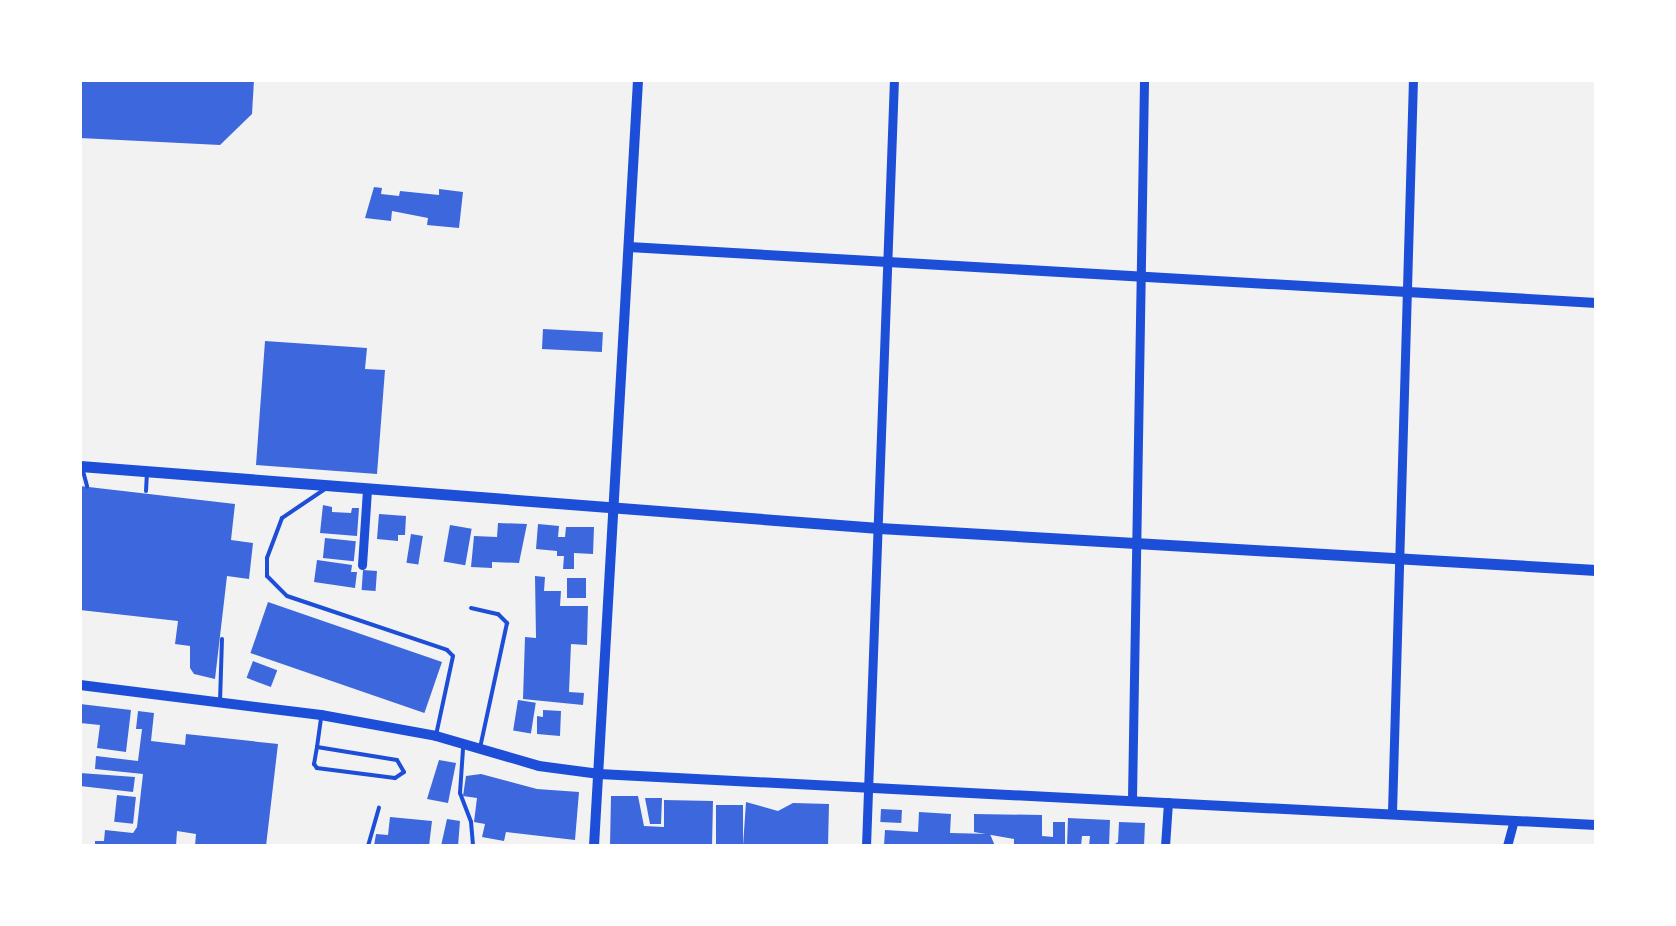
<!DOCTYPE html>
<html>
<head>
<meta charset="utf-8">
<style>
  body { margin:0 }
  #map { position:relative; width:1676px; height:926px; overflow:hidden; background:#f2f2f2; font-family:Inter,sans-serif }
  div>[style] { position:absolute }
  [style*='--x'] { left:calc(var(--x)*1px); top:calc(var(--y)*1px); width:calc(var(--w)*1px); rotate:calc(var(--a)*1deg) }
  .building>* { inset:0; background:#3d67dc; transform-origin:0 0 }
  .service>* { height:4px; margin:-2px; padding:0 2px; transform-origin:2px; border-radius:2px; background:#1d4ed8 }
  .minor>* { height:9px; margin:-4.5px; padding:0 4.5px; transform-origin:4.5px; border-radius:4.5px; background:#1d4ed8 }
  .tertiary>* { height:10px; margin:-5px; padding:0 5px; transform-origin:5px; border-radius:5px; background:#1d4ed8 }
  .secondary>* { height:11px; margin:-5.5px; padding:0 5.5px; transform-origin:5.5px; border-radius:5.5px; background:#1d4ed8 }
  span { translate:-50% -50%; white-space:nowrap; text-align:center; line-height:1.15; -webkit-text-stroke:8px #fff; paint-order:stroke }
  .frame { position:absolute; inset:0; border:82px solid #fff; pointer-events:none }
</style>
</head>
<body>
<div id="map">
  <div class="building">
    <div style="clip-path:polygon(80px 80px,254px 80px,252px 114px,220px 145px,80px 138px)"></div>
    <div style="clip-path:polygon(374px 187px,382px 188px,381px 194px,399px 196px,400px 191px,439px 195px,439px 189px,463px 192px,459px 228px,427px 225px,428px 218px,392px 211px,391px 221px,365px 218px)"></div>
    <div style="left:543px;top:329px;width:60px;height:20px;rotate:3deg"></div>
    <div style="clip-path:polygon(265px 341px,367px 348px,365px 369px,385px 370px,377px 474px,256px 465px)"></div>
    <div style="clip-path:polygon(80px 486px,235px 504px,231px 540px,253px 543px,249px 579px,227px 576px,215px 679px,194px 674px,190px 668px,190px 646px,175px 644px,178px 621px,80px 610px)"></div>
    <div style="clip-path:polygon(323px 505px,332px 507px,332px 512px,351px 513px,352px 508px,359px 508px,357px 536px,320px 533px)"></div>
    <div style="clip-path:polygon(379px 514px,406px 516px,405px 535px,398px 535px,398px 541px,377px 539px)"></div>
    <div style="clip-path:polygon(498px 523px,527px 524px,519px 563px,492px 562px,492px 568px,471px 567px,474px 536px,497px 537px)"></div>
    <div style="clip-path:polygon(538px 524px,559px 526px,558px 537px,565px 537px,566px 527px,594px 527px,593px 554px,574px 553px,574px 569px,563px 569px,564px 556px,557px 556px,557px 551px,536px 549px)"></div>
    <div style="left:450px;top:525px;width:22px;height:37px;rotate:10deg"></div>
    <div style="left:411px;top:534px;width:12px;height:29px;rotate:9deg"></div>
    <div style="left:325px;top:538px;width:31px;height:20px;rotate:6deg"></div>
    <div style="clip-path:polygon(317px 560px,352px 565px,351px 572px,357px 572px,355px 588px,314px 582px)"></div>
    <div style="left:363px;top:570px;width:14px;height:20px;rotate:4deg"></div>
    <div style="clip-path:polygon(535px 576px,545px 577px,544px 591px,561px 591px,560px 606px,588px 606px,587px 645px,571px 644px,569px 692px,584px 693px,583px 705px,523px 699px,525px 637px,536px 638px)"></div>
    <div style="left:567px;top:578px;width:19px;height:20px"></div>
    <div style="left:268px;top:602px;width:184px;height:54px;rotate:19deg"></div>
    <div style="left:253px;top:661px;width:26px;height:18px;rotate:21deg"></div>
    <div style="left:518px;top:700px;width:18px;height:31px;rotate:9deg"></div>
    <div style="clip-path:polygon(80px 704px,131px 710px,126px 752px,97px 748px,100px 725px,80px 723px)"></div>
    <div style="clip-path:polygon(543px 710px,561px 711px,560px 736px,537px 734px,537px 716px,543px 717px)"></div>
    <div style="clip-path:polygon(138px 711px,154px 713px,151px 741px,185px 745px,186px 734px,278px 744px,266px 846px,195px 846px,196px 834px,177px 831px,176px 846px,95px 846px,95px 841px,104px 841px,105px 830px,133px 833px,137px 827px,143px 774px,95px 769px,96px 756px,138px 761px,142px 729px,136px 729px)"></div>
    <div style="clip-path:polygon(439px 760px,456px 763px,448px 803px,427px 799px)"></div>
    <div style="clip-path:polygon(80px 773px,135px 777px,133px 792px,80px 786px)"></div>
    <div style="clip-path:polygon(481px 774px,537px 789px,579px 792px,575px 840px,506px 832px,504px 841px,482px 837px,485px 824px,474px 822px,477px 798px,463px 796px,466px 776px)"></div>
    <div style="left:117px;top:795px;width:19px;height:27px;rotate:6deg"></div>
    <div style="clip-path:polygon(611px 796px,638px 796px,644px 826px,664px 827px,664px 800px,713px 801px,712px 846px,610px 846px)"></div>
    <div style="clip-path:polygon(645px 798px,662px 798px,661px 824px,650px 824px)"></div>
    <div style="clip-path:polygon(746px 802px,778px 811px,793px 803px,829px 804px,828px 846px,743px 846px)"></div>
    <div style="left:716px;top:805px;width:27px;height:41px"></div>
    <div style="left:881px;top:809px;width:21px;height:13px;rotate:3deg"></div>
    <div style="clip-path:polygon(919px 812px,951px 814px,950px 833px,990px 834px,995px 846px,884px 846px,885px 830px,918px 832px)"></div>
    <div style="clip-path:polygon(974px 814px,1042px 815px,1042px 836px,1053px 837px,1053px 822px,1065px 822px,1065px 846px,1014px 846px,1014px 839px,974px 832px)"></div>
    <div style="clip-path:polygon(390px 817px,432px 821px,429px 846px,374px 846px,376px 834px,388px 835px)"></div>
    <div style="clip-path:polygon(1068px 818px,1110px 820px,1109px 846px,1089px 846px,1090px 836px,1082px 836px,1081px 846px,1067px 846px)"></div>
    <div style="clip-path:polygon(447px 819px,460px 821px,458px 846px,441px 846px)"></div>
    <div style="clip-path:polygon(1119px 822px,1145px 823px,1144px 846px,1112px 846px,1118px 842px)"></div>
  </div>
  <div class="service">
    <div style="--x:83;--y:471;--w:16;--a:75"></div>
    <div style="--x:325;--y:489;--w:52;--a:146"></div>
    <div style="--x:282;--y:518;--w:43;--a:110.6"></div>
    <div style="--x:267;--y:558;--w:18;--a:90"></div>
    <div style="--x:267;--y:576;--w:28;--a:45"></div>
    <div style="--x:287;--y:596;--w:169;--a:18.6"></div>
    <div style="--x:447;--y:650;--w:8;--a:45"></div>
    <div style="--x:453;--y:656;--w:81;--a:102.1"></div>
    <div style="--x:146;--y:491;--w:19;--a:-87"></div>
    <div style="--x:471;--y:608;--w:28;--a:13"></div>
    <div style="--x:498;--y:614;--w:13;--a:45"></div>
    <div style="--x:507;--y:623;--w:128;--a:102.2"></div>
    <div style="--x:220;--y:702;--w:63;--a:-88.2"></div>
    <div style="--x:317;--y:747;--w:81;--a:9.2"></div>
    <div style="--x:397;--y:760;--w:14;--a:60"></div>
    <div style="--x:404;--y:772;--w:11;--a:146"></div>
    <div style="--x:395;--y:778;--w:79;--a:-172.7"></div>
    <div style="--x:317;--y:768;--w:5;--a:-127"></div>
    <div style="--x:314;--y:764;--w:17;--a:-80"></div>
    <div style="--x:317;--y:747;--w:28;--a:-82"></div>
    <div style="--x:463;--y:749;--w:44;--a:93.9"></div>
    <div style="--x:460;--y:793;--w:31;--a:69"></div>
    <div style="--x:471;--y:822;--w:24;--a:85"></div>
    <div style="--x:368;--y:846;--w:40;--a:-74"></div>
  </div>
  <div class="minor">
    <div style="--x:362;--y:565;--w:76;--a:-86.2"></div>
    <div style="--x:1132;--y:798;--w:718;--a:-89.04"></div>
    <div style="--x:1392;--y:812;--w:732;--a:-88.36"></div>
    <div style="--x:866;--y:846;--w:767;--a:-87.91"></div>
    <div style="--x:1165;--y:846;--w:44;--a:-86.1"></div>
    <div style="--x:1507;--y:846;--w:27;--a:-75"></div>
  </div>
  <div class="tertiary">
    <div style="--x:629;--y:247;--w:969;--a:3.31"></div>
    <div style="--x:80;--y:685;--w:243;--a:7.1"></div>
    <div style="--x:321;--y:715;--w:117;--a:10.3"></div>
    <div style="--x:436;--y:736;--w:107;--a:16.2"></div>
    <div style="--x:539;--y:766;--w:61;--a:7.6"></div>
    <div style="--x:599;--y:774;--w:998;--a:2.93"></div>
    <div style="--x:594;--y:846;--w:767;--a:-86.71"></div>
  </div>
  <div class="secondary">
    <div style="--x:80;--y:466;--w:801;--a:4.44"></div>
    <div style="--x:879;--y:528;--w:718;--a:3.35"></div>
  </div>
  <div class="frame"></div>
</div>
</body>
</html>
